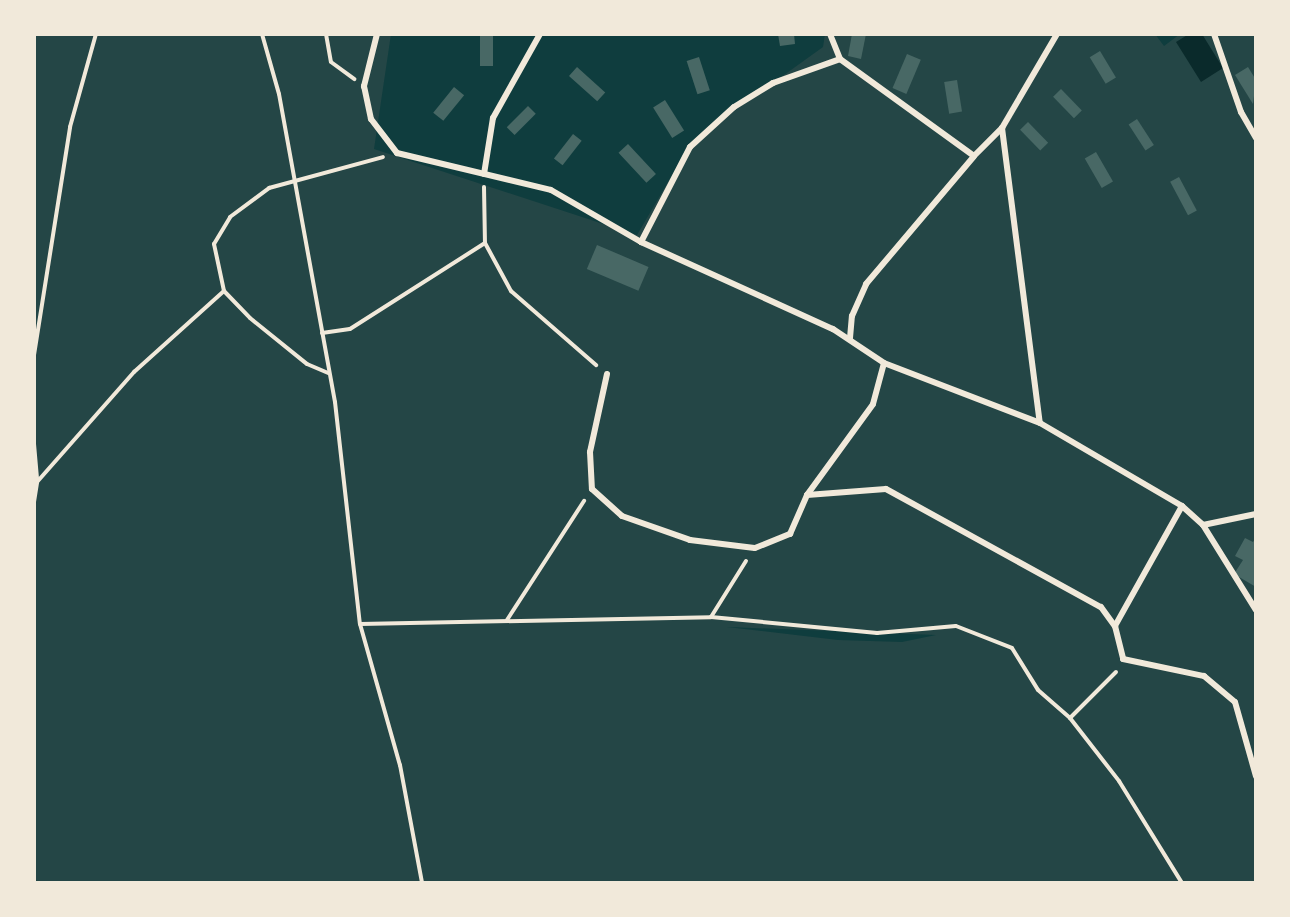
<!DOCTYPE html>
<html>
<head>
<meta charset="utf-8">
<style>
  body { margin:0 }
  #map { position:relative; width:1290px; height:917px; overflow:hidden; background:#0f3d3e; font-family:"PT Sans",sans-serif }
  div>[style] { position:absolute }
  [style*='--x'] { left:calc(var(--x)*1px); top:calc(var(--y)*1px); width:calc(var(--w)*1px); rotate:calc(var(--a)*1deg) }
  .green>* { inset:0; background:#244646 }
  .water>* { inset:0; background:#0a2a2b }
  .building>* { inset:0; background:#486865; transform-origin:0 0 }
  .path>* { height:4px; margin:-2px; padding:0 2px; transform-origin:2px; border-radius:2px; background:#f1e9da }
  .service>* { height:6px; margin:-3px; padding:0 3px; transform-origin:3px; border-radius:3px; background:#f1e9da }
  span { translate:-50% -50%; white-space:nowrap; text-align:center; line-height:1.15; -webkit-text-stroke:7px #f1e9da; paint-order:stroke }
  .frame { position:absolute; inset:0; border:36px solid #f1e9da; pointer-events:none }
</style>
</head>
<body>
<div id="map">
  <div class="green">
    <div style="clip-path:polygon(evenodd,34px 34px,391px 34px,374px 149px,637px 235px,692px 141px,823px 47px,825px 34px,1155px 34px,1164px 46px,1180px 34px,1256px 34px,1256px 883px,34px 883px,34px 34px,727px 627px,728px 627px,936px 635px,902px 642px,838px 640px,727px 627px)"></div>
  </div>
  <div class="water">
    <div style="clip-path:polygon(1189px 34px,1202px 34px,1223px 68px,1201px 82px,1176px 42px)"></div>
  </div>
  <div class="building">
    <div style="left:480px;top:34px;width:13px;height:32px"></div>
    <div style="clip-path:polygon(778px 34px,794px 34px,795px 44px,780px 46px)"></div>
    <div style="clip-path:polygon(852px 34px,866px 34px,861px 59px,848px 56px)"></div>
    <div style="left:1100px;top:51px;width:31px;height:12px;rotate:59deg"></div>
    <div style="left:907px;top:54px;width:15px;height:37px;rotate:23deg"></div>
    <div style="left:699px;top:57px;width:35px;height:13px;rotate:72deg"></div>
    <div style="left:577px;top:67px;width:38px;height:12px;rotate:42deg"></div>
    <div style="clip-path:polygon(1248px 67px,1256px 80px,1253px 104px,1235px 75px)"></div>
    <div style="left:957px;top:80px;width:32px;height:13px;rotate:81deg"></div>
    <div style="left:454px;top:87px;width:13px;height:33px;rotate:39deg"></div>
    <div style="left:1061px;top:89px;width:30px;height:11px;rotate:46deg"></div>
    <div style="left:665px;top:100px;width:36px;height:14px;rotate:58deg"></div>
    <div style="left:528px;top:106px;width:11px;height:30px;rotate:45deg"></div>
    <div style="left:1137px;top:119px;width:31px;height:10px;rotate:57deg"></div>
    <div style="left:1028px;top:122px;width:29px;height:11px;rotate:46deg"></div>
    <div style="left:573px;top:134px;width:11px;height:31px;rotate:38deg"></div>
    <div style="left:628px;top:144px;width:41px;height:13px;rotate:47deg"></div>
    <div style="left:1096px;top:152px;width:34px;height:13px;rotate:60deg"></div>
    <div style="left:1179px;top:177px;width:38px;height:10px;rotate:62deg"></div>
    <div style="left:597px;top:245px;width:56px;height:26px;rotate:23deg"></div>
    <div style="clip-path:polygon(1256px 537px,1256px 587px,1234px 574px,1243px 560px,1235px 556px,1245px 538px,1253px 542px)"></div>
  </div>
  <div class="path">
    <div style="--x:262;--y:34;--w:62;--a:74.2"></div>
    <div style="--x:279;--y:94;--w:313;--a:79.7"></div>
    <div style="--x:335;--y:402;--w:223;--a:83.6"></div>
    <div style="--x:360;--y:624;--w:351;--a:-1.1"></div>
    <div style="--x:711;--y:617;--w:167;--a:5.5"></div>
    <div style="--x:877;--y:633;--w:79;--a:-5.1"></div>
    <div style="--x:956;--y:626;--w:60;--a:21.4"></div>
    <div style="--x:1012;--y:648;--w:49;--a:58.2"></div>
    <div style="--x:1038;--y:690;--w:43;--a:41.2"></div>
    <div style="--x:1070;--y:718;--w:80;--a:52.1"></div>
    <div style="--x:1119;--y:781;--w:120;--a:58.3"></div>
    <div style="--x:326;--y:34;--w:28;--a:80"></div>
    <div style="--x:331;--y:62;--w:29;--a:36"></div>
    <div style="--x:484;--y:187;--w:56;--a:89"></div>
    <div style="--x:485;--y:243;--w:55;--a:61.6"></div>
    <div style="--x:511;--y:291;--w:113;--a:41"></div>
    <div style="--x:224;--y:291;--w:37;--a:46"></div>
    <div style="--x:250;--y:318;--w:73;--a:38.9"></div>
    <div style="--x:307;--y:364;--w:23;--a:23"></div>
    <div style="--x:322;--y:333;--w:28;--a:-8"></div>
    <div style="--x:350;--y:329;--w:160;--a:-32.5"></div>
    <div style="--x:34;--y:355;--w:231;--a:-81"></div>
    <div style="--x:70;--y:127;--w:97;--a:-74.4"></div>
    <div style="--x:34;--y:444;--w:37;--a:85"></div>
    <div style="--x:34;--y:502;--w:20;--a:-81"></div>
    <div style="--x:37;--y:482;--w:147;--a:-48.6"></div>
    <div style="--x:134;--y:372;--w:121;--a:-42"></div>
    <div style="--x:224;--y:291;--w:48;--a:-102"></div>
    <div style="--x:214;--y:244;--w:31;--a:-59"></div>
    <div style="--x:230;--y:217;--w:49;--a:-36.6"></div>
    <div style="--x:269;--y:188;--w:118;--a:-15.2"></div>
    <div style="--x:711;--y:617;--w:66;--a:-58"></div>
    <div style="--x:507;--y:620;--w:142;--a:-57.1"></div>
    <div style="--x:360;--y:624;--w:147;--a:74.2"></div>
    <div style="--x:400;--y:765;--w:120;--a:79.4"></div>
    <div style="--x:1070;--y:718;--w:65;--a:-45"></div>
  </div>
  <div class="service">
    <div style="--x:377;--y:34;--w:54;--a:104"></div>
    <div style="--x:364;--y:86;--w:34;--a:78"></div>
    <div style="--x:371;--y:119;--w:43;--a:52.6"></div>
    <div style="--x:397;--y:153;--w:158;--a:13.5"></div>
    <div style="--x:551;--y:190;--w:104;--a:30"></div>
    <div style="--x:641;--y:242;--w:211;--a:24.4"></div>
    <div style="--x:833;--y:329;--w:61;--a:33.7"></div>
    <div style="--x:884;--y:363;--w:167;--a:21"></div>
    <div style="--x:1040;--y:423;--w:164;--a:30.3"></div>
    <div style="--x:1182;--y:506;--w:28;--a:42"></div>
    <div style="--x:1203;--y:525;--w:100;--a:58.1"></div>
    <div style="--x:830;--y:34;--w:27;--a:68"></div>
    <div style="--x:840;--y:59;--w:165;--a:35.9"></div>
    <div style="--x:974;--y:156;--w:40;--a:-45"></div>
    <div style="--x:1002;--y:128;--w:109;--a:-59.7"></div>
    <div style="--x:1214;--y:34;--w:83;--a:70.9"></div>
    <div style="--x:1241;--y:112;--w:30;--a:60"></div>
    <div style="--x:1002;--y:128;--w:297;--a:82.7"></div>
    <div style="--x:484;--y:174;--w:57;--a:-80.9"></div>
    <div style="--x:493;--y:118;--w:96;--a:-60.8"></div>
    <div style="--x:641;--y:242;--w:107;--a:-62.7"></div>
    <div style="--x:690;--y:147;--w:59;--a:-42.3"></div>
    <div style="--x:734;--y:107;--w:46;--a:-31.6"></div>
    <div style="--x:773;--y:83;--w:71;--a:-19.7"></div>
    <div style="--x:850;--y:338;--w:22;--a:-85"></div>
    <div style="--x:852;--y:316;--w:35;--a:-66"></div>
    <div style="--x:866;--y:284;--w:167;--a:-49.8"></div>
    <div style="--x:607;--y:374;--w:80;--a:102.3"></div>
    <div style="--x:590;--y:452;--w:37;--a:87"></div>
    <div style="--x:592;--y:489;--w:40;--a:42"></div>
    <div style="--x:622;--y:516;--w:72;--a:19.4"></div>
    <div style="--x:690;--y:540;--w:65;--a:7"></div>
    <div style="--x:755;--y:548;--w:38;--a:-22"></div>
    <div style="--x:790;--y:534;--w:43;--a:-66.4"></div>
    <div style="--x:807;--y:495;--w:112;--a:-54"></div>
    <div style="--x:873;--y:404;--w:42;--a:-75"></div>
    <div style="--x:807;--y:495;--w:79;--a:-4.3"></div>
    <div style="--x:886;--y:489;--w:245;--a:28.8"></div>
    <div style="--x:1101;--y:607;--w:24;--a:54"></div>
    <div style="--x:1182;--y:506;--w:137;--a:119.2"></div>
    <div style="--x:1115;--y:626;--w:34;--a:76"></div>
    <div style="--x:1123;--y:659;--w:83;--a:11.9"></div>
    <div style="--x:1204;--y:676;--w:40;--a:40"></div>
    <div style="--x:1235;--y:702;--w:77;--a:74.2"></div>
    <div style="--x:1203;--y:525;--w:54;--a:-11.7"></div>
  </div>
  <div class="frame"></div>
</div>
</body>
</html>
